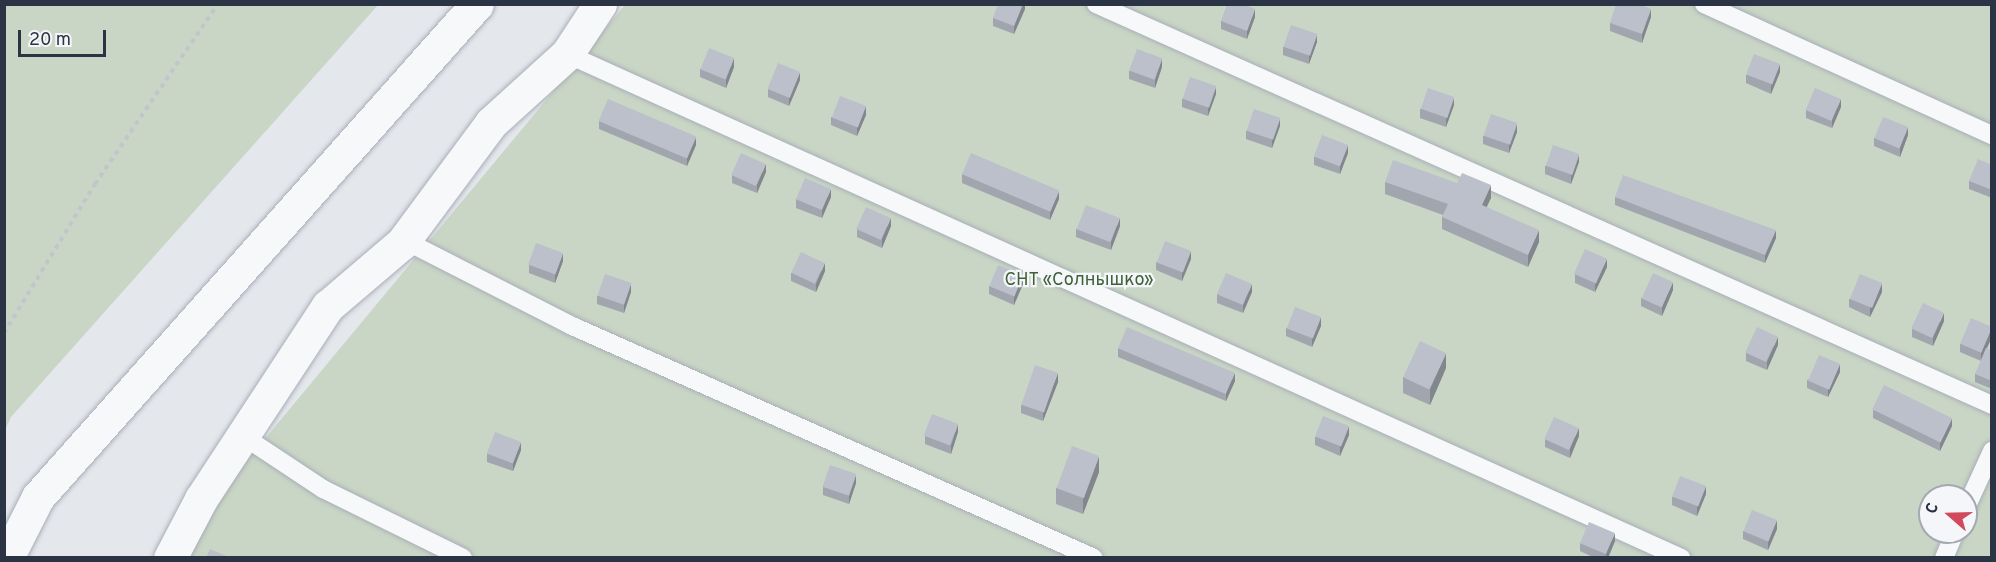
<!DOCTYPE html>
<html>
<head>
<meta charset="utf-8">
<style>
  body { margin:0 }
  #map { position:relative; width:1996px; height:562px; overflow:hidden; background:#e4e7ec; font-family:Overpass,sans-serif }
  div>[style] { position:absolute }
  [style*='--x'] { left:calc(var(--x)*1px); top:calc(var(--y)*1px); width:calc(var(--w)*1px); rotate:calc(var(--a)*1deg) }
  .green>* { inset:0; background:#c9d6c5 }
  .path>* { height:4px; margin-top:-2px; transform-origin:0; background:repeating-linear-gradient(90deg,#c2c5cb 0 4.5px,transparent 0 9px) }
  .roads { filter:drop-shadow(0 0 2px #a9aeb7) drop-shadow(0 0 2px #a9aeb7) }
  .lane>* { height:18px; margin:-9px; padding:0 9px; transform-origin:9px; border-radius:9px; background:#f7f8fa }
  .street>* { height:33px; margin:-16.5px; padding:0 16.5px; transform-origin:16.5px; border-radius:16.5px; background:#f7f8fa }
  .wall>* { inset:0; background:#a1a5ae }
  .shaded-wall>* { inset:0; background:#83868d }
  .building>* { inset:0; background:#bbc0ca; transform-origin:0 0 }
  span { translate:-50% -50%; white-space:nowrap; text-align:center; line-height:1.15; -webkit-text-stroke:4.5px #f4f6f9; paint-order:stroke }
  .park-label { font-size:18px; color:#3f6138 }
  .frame { position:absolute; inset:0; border:6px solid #2b3445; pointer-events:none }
  .north { position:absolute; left:1918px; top:484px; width:60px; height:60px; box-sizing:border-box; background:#f4f6f9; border:2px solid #a4a8b1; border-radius:50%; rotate:290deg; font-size:16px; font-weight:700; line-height:24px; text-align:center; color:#2b3445 }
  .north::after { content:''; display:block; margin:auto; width:21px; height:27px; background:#d1495b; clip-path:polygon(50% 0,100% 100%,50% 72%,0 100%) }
  .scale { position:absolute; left:18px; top:30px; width:88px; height:27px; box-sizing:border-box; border:3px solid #2b3445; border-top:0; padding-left:8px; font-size:18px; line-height:21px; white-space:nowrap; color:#2b3445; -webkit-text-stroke:4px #f4f6f9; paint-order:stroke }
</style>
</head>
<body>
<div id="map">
  <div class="green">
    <div style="clip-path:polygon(5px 4px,378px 5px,11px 417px,5px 430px)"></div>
    <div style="clip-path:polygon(evenodd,625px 5px,1991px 5px,1991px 557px,166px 558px,625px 5px,1930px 496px,1966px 496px,1966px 532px,1930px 532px,1930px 496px)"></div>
  </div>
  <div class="path">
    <div style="--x:4;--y:333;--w:175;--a:-58.6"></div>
    <div style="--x:95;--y:184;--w:218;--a:-55.7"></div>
  </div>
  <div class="roads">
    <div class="lane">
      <div style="--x:1096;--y:4;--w:982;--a:24.11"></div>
      <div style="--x:1704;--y:4;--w:316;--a:24.5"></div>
      <div style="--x:567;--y:54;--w:1223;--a:24.34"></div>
      <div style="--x:404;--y:240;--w:186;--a:27.1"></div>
      <div style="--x:570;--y:325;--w:573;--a:23.97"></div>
      <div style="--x:243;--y:436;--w:96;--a:33.5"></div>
      <div style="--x:323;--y:489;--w:156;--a:26.2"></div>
      <div style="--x:1966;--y:508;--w:63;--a:-65.5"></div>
      <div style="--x:1944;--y:558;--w:28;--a:-67"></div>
    </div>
    <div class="street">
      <div style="--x:7;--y:558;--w:68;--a:-63.1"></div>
      <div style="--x:38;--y:497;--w:660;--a:-48.32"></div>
      <div style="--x:170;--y:558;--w:67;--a:-62.3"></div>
      <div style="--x:201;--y:499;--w:231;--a:-56.7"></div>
      <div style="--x:328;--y:306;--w:97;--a:-40.4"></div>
      <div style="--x:402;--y:243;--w:149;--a:-53.4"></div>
      <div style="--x:491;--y:123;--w:103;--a:-42.2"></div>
      <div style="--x:567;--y:54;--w:60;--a:-56.6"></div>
    </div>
  </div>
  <div class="wall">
    <div style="clip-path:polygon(1025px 4px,1025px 9px,1014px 34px,993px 26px,993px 18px)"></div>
    <div style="clip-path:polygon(1255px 17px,1247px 39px,1221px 29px,1221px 21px)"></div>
    <div style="clip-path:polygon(1651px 17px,1642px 43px,1610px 31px,1610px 23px)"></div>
    <div style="clip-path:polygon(1317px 42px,1309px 64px,1283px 55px,1283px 47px)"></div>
    <div style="clip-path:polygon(734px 67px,726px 88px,700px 77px,700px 69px)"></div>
    <div style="clip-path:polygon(1162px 67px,1155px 88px,1129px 79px,1129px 71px)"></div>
    <div style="clip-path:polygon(1780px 72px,1771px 94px,1746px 83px,1746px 75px)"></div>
    <div style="clip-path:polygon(800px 80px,789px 106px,768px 97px,768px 89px)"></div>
    <div style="clip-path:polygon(1216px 94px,1208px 116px,1182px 107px,1182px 99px)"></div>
    <div style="clip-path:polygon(1454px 105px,1446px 127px,1420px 118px,1420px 109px)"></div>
    <div style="clip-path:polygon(1841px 107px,1832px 128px,1806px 118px,1806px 110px)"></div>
    <div style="clip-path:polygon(866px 115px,857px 136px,831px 125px,831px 117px)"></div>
    <div style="clip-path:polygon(599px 121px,696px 145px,687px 166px,599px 129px)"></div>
    <div style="clip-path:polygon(1280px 126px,1272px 148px,1246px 139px,1246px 131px)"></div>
    <div style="clip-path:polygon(1517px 132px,1509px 153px,1483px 144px,1483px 136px)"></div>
    <div style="clip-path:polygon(1908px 135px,1900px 157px,1874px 146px,1874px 138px)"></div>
    <div style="clip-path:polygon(1348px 153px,1340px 174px,1314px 165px,1314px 157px)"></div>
    <div style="clip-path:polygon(1579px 162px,1571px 184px,1545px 174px,1545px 166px)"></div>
    <div style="clip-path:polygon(1992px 165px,1992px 198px,1969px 189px,1969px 181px)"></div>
    <div style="clip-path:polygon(766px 172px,757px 193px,732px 183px,732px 175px)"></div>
    <div style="clip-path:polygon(962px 174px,1059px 199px,1050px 220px,962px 183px)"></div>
    <div style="clip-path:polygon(1385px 182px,1491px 198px,1486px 207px,1539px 242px,1528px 267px,1442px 229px,1442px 217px,1443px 215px,1385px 194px)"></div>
    <div style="clip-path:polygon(831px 197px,822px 218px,796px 208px,796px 199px)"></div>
    <div style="clip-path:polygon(1615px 197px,1776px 238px,1765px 263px,1615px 205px)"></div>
    <div style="clip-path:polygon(891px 226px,882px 248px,857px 237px,857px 229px)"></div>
    <div style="clip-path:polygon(1120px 226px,1111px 250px,1076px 237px,1076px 229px)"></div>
    <div style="clip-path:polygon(1191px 259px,1182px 281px,1156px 270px,1156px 262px)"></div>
    <div style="clip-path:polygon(563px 261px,555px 283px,529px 273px,529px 265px)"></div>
    <div style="clip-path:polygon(1607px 267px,1595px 292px,1575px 283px,1575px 274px)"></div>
    <div style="clip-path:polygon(825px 271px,816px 292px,791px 281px,791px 273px)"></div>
    <div style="clip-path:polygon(1023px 284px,1014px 305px,989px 294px,989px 286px)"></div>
    <div style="clip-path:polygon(1673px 290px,1662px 316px,1641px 306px,1641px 298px)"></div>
    <div style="clip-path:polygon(631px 292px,624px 313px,597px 304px,597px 296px)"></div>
    <div style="clip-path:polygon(1252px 292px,1243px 313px,1217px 303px,1217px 294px)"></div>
    <div style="clip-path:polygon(1882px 292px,1870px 317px,1849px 307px,1849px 299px)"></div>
    <div style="clip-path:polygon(1944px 321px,1933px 346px,1912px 337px,1912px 329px)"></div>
    <div style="clip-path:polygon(1321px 326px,1312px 347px,1286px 336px,1286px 328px)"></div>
    <div style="clip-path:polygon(1992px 327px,1992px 337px,1981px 361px,1960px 352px,1960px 344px)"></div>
    <div style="clip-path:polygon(1778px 345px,1767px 370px,1746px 361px,1746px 353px)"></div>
    <div style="clip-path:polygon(1118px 348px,1235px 381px,1226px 401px,1118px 357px)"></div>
    <div style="clip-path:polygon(1992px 351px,1992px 389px,1975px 382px,1975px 374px)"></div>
    <div style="clip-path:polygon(1446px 368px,1430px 405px,1403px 393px,1403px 377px)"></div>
    <div style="clip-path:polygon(1840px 372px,1828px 397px,1807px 388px,1807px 380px)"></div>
    <div style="clip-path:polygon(1058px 382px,1043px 421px,1021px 413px,1021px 405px)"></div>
    <div style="clip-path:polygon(1873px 410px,1952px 426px,1940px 451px,1873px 418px)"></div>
    <div style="clip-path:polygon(958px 432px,951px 454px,925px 444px,925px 436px)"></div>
    <div style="clip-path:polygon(1349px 435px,1340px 456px,1315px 445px,1315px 437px)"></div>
    <div style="clip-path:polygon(1579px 436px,1570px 458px,1545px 447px,1545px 439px)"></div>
    <div style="clip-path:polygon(521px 450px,513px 471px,487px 462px,487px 454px)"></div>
    <div style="clip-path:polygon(1099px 472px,1083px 514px,1056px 504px,1056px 488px)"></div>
    <div style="clip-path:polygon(856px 483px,849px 504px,823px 495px,823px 487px)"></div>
    <div style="clip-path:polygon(1706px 494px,1697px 516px,1672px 505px,1672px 497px)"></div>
    <div style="clip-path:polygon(1777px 529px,1768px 550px,1743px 539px,1743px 531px)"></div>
    <div style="clip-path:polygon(1615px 541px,1608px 558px,1595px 558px,1580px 551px,1580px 543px)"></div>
  </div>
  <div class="shaded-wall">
    <div style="clip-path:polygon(1023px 4px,1025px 4px,1025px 9px,1014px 34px,1014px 26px)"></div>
    <div style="clip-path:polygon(1255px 9px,1255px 17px,1247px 39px,1247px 31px)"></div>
    <div style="clip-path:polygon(1651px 9px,1651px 17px,1642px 43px,1642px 34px)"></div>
    <div style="clip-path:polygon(1317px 34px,1317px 42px,1309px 64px,1309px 56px)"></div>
    <div style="clip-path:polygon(734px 58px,734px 67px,726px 88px,726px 80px)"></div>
    <div style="clip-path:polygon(1162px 58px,1162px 67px,1155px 88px,1155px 80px)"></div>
    <div style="clip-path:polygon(1780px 64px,1780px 72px,1771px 94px,1771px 86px)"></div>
    <div style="clip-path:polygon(800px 72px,800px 80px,789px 106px,789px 97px)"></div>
    <div style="clip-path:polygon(1216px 86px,1216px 94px,1208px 116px,1208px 108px)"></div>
    <div style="clip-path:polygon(1454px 97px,1454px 105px,1446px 127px,1446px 119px)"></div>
    <div style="clip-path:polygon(1841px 99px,1841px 107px,1832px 128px,1832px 120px)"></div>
    <div style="clip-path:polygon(866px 106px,866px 115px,857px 136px,857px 128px)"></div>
    <div style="clip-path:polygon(1280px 118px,1280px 126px,1272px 148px,1272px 140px)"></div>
    <div style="clip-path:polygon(1517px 123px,1517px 132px,1509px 153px,1509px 145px)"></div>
    <div style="clip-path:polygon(1908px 127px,1908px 135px,1900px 157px,1900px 148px)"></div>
    <div style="clip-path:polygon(696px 137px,696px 145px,687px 166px,687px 158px)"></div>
    <div style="clip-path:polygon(1348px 145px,1348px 153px,1340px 174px,1340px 166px)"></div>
    <div style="clip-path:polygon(1579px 154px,1579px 162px,1571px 184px,1571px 176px)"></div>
    <div style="clip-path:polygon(766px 164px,766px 172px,757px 193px,757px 185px)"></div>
    <div style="clip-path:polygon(1491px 185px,1491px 198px,1482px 217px,1482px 205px)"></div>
    <div style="clip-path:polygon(831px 189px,831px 197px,822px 218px,822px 210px)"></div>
    <div style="clip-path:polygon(1059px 191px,1059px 199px,1050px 220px,1050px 212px)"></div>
    <div style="clip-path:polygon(891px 218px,891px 226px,882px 248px,882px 239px)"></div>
    <div style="clip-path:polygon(1120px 218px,1120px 226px,1111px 250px,1111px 242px)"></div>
    <div style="clip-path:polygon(1539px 230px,1539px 242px,1528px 267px,1528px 255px)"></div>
    <div style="clip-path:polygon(1776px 230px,1776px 238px,1765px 263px,1765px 255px)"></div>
    <div style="clip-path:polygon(1191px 251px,1191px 259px,1182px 281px,1182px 272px)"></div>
    <div style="clip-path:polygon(563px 253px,563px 261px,555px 283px,555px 274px)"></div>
    <div style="clip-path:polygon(1607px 259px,1607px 267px,1595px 292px,1595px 284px)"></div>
    <div style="clip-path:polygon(825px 263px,825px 271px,816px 292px,816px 284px)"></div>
    <div style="clip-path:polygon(1023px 275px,1023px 284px,1014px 305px,1014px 297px)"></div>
    <div style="clip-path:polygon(1673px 282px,1673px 290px,1662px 316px,1662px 307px)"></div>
    <div style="clip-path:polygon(631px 283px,631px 292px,624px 313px,624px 305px)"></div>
    <div style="clip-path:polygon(1882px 283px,1882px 292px,1870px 317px,1870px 308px)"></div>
    <div style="clip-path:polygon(1252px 284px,1252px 292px,1243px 313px,1243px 305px)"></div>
    <div style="clip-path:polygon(1944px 313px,1944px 321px,1933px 346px,1933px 338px)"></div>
    <div style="clip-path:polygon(1321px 317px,1321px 326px,1312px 347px,1312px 339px)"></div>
    <div style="clip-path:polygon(1992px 328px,1992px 337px,1981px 361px,1981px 353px)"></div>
    <div style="clip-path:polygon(1778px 337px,1778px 345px,1767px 370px,1767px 362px)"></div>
    <div style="clip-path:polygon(1446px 353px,1446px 368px,1430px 405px,1430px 389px)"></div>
    <div style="clip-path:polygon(1840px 364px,1840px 372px,1828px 397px,1828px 389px)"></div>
    <div style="clip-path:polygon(1058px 373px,1058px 382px,1043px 421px,1043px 413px)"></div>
    <div style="clip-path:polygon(1235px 373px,1235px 381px,1226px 401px,1226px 393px)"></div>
    <div style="clip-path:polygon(1952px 418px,1952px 426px,1940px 451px,1940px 443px)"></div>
    <div style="clip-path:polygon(958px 424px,958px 432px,951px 454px,951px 446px)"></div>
    <div style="clip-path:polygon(1349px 426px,1349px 435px,1340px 456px,1340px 447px)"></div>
    <div style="clip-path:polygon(1579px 428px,1579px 436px,1570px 458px,1570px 449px)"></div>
    <div style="clip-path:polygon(521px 442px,521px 450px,513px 471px,513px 463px)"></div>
    <div style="clip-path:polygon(1099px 456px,1099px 472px,1083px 514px,1083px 498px)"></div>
    <div style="clip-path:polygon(856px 474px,856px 483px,849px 504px,849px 496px)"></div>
    <div style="clip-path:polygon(1706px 486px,1706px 494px,1697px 516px,1697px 507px)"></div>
    <div style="clip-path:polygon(1777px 520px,1777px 529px,1768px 550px,1768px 541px)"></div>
    <div style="clip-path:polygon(1615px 533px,1615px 541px,1608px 558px,1606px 558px,1606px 554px)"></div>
  </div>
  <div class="building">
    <div style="clip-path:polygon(998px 4px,1023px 4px,1014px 26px,993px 18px)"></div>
    <div style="clip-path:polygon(1227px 4px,1243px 4px,1255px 9px,1247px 31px,1221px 21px)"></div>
    <div style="clip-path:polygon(1616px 4px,1640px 4px,1651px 9px,1642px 34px,1610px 23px)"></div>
    <div style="left:1291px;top:25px;width:28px;height:23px;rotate:19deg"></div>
    <div style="left:709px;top:48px;width:27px;height:23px;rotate:22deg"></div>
    <div style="left:1137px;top:49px;width:27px;height:23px;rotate:20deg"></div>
    <div style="left:1754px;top:54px;width:28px;height:22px;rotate:21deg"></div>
    <div style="left:778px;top:63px;width:24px;height:28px;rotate:22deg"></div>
    <div style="left:1190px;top:77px;width:28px;height:23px;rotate:19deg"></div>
    <div style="left:1428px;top:88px;width:28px;height:22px;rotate:19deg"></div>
    <div style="left:1815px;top:88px;width:28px;height:24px;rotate:23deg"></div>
    <div style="left:840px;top:96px;width:28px;height:23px;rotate:21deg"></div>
    <div style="left:608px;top:99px;width:96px;height:24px;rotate:23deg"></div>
    <div style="left:1254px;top:109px;width:28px;height:23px;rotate:19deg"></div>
    <div style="left:1491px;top:114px;width:28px;height:23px;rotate:19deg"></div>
    <div style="left:1883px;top:117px;width:27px;height:23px;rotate:22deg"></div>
    <div style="left:1322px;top:135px;width:28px;height:23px;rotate:21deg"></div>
    <div style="left:1553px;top:145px;width:28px;height:22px;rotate:19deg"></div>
    <div style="left:741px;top:153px;width:27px;height:24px;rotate:24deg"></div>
    <div style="left:971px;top:153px;width:96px;height:23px;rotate:23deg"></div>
    <div style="clip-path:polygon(1978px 159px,1992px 165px,1992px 190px,1969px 181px)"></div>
    <div style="clip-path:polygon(1393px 160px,1457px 183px,1462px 173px,1491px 185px,1482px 205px,1539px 230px,1528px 255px,1442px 217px,1448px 204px,1385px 182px)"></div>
    <div style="clip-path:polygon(1623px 175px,1776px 230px,1765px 255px,1615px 197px)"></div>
    <div style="left:805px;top:178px;width:28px;height:23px;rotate:23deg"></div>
    <div style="left:1086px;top:205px;width:36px;height:26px;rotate:21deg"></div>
    <div style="left:866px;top:207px;width:27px;height:24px;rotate:24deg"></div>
    <div style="left:1165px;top:241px;width:28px;height:23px;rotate:21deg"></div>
    <div style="left:536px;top:243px;width:29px;height:23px;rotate:20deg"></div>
    <div style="left:1585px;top:249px;width:24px;height:27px;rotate:24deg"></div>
    <div style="left:801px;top:252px;width:26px;height:23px;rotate:25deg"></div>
    <div style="left:998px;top:265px;width:27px;height:23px;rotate:22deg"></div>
    <div style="left:1226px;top:273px;width:28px;height:23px;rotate:23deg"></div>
    <div style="left:1653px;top:273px;width:22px;height:28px;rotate:24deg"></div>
    <div style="left:605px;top:274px;width:28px;height:23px;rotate:19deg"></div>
    <div style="left:1860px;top:274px;width:24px;height:27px;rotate:22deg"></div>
    <div style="left:1923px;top:303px;width:23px;height:28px;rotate:25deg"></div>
    <div style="left:1295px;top:307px;width:28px;height:23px;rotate:21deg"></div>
    <div style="left:1971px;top:318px;width:23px;height:28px;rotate:23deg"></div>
    <div style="left:1127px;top:327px;width:117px;height:23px;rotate:23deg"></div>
    <div style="left:1757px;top:327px;width:23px;height:28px;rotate:25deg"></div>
    <div style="left:1420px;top:341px;width:29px;height:40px;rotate:25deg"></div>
    <div style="clip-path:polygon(1986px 348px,1992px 351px,1992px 381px,1975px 374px)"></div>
    <div style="left:1819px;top:355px;width:23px;height:28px;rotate:23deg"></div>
    <div style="left:1035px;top:365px;width:24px;height:42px;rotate:19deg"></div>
    <div style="left:1884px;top:385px;width:76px;height:27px;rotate:26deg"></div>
    <div style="left:932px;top:414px;width:28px;height:23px;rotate:21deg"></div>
    <div style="left:1323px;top:416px;width:28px;height:22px;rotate:21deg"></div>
    <div style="left:1554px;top:417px;width:27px;height:24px;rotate:24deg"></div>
    <div style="left:495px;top:432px;width:28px;height:23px;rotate:21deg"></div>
    <div style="left:1072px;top:446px;width:29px;height:45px;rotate:20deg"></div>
    <div style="left:830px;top:465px;width:28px;height:23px;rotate:19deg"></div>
    <div style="left:1680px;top:476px;width:28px;height:22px;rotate:21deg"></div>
    <div style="left:1752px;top:510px;width:27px;height:23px;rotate:22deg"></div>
    <div style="left:1589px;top:522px;width:28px;height:23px;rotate:23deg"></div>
    <div style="clip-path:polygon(210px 549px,231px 558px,206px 558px)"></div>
  </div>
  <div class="park-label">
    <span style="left:1079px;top:281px">СНТ «Солнышко»</span>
  </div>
  <div class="frame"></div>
  <div class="north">С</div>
  <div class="scale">20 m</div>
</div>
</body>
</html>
